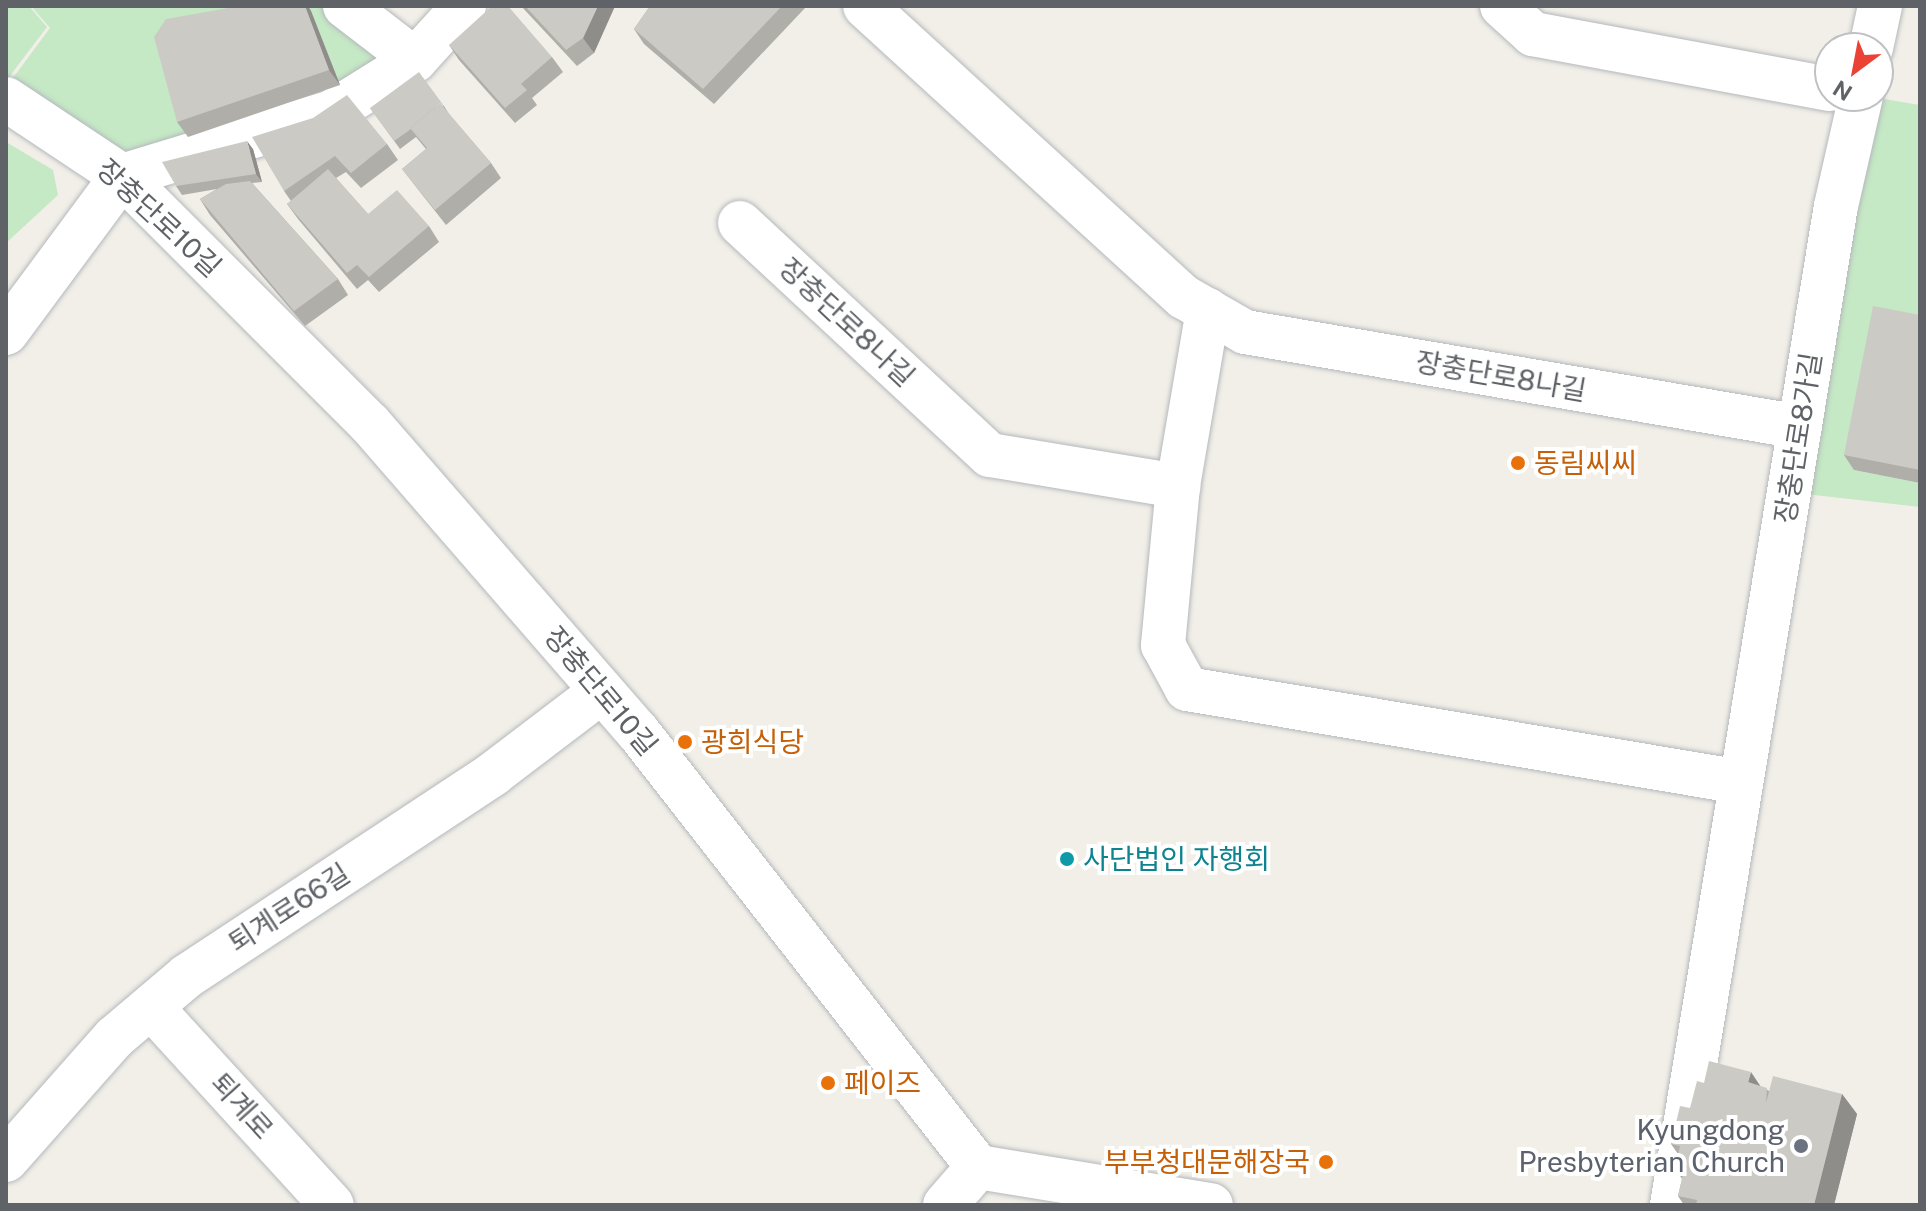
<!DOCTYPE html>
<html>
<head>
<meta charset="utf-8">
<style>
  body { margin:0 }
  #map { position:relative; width:1926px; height:1211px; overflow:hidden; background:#f1efe8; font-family:"Public Sans","Noto Sans KR",sans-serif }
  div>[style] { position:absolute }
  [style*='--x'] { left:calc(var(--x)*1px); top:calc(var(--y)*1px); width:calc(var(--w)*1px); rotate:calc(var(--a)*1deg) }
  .green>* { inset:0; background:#c5e8c5 }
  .roads { filter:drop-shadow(0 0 2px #b5b8bc) drop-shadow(0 0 2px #b5b8bc) }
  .minor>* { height:44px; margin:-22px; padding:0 22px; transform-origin:22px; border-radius:22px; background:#fff }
  .wall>* { inset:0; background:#afaea9 }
  .shaded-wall>* { inset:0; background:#8f8d8a }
  .building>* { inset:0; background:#cccac5 }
  .dots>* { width:22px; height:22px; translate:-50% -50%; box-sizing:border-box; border:4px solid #fff; border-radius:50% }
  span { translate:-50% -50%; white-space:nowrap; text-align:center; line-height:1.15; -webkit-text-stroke:8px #fff; paint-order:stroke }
  .street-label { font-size:28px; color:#5f6368 }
  .food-label { font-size:28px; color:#c56008 }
  .left { translate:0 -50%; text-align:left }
  .right { translate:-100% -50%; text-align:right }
  .culture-label { font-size:28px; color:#0d838f }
  .worship-label { font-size:28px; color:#5b616d }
  .frame { position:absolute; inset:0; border:8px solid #5f6368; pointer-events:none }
  .north { position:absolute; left:1814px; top:32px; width:80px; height:80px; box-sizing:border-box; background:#fff; border:2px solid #bfc1c3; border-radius:50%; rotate:212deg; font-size:22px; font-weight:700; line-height:32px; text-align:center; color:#5f6368 }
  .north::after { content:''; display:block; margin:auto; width:28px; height:36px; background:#ea4335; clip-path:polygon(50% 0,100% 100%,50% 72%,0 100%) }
</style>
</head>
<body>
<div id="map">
  <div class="green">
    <div style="clip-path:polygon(6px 6px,29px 6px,47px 27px,6px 81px)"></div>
    <div style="clip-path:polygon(31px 6px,343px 6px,397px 53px,340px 85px,311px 11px,188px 137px,121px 162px,7px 86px,50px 28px)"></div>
    <div style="clip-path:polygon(1866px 96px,1920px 105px,1920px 329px,1854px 470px,1920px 483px,1920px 507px,1788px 492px)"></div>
    <div style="clip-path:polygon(6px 142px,53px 170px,58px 195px,6px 243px)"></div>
  </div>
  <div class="roads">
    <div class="minor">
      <div style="--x:345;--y:6;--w:88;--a:37.6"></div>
      <div style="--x:415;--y:60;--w:73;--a:-47.8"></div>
      <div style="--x:865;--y:6;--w:432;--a:42.4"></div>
      <div style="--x:1184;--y:297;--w:70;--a:29.8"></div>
      <div style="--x:1245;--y:332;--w:563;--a:9.71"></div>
      <div style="--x:1502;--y:6;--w:42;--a:42.1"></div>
      <div style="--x:1533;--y:34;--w:302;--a:10.5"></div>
      <div style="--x:1871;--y:48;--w:43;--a:-77.9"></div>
      <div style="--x:6;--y:99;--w:139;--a:33.6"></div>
      <div style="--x:122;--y:176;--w:351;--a:45"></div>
      <div style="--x:370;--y:424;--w:408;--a:49"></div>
      <div style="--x:638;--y:732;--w:552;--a:51.99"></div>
      <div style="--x:978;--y:1167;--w:236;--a:9.3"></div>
      <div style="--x:740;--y:223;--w:341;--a:42.9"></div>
      <div style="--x:990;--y:455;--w:191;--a:9.4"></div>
      <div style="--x:1208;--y:310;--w:179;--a:99.7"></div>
      <div style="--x:1178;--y:486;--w:160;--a:95.4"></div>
      <div style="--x:1163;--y:645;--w:50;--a:61.4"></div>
      <div style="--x:1187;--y:689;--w:562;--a:9.53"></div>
      <div style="--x:6;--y:333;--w:195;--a:-53.5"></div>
      <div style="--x:122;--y:176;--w:217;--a:-16.9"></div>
      <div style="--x:330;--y:113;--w:100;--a:-31.9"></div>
      <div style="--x:151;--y:1007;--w:268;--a:47.6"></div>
      <div style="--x:6;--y:1160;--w:164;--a:-48.5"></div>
      <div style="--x:115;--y:1037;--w:94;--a:-40.3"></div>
      <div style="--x:187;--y:976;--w:367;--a:-33.4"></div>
      <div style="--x:493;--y:774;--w:137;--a:-37.3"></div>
      <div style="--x:945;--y:1205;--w:50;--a:-49"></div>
      <div style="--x:1672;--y:1205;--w:1012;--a:-80.68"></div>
      <div style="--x:1836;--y:206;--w:113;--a:-77.2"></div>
    </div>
  </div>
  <div class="wall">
    <div style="clip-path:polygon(240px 6px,308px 6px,311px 11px,340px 85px,188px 137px,177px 122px)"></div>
    <div style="clip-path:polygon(521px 6px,615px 6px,594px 53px,577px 66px)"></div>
    <div style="clip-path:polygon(650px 6px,805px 6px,806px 7px,714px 104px,644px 44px,634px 29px)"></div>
    <div style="clip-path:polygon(449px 45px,552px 57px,563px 72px,532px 98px,537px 105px,515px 123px,459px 60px)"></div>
    <div style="clip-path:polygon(444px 106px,449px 114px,491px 163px,501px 178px,446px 225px,402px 169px,426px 149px,416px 137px,400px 149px,370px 108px)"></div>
    <div style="clip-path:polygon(313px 118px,387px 144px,398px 160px,361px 188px,346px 172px,336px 178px,368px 214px,429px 226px,439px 242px,379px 292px,368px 280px,357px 289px,298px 219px,287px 204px,291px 201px,284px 191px)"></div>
    <div style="clip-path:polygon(253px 149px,262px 182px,252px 183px,338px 279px,348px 295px,305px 326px,210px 215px,200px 199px,217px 189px,182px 195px,176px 186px)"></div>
    <div style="clip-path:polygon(1920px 315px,1920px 483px,1854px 470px,1844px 455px)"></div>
    <div style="clip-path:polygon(1704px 1083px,1760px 1086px,1769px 1091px,1842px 1094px,1857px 1114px,1834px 1205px,1684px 1205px,1678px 1196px,1682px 1179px,1675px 1168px,1678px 1154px,1671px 1144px)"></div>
  </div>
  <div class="shaded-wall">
    <div style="clip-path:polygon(305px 6px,308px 6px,311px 11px,340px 85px,329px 70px)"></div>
    <div style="clip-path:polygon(598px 6px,615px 6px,594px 53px,583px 38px)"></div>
    <div style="clip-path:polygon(247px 141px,253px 149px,262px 182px,256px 174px)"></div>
    <div style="clip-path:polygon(1751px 1072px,1765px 1093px,1748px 1082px)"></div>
    <div style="clip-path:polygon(1842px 1094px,1857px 1114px,1834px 1205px,1814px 1205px)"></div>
  </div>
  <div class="building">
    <div style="clip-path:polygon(240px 6px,305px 6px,329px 70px,177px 122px,154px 37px,166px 19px)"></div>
    <div style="clip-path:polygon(492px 6px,508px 6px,552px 57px,521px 84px,527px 90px,505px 108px,449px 45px)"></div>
    <div style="clip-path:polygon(525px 6px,598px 6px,583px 38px,566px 50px)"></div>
    <div style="clip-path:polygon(650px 6px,782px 6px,703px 89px,634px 29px)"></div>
    <div style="clip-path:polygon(419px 72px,444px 106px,443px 106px,440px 103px,410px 128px,411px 129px,394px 141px,370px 108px)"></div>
    <div style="clip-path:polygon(347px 95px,387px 144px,351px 173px,335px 156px,284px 191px,252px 137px,313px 118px)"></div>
    <div style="clip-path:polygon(440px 103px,491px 163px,435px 210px,402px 169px,427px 148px,410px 128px)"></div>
    <div style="clip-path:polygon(247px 141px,256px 174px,176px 186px,162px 162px)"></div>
    <div style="clip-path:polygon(328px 169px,368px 214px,397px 190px,429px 226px,369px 277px,357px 265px,347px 273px,287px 204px)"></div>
    <div style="clip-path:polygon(250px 181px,338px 279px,294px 311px,200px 199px,226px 184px)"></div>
    <div style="clip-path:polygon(1873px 306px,1920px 315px,1920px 470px,1844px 455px)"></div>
    <div style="clip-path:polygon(1709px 1061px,1751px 1072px,1748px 1082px,1767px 1088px,1766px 1103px,1773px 1076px,1842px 1094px,1814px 1205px,1696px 1205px,1697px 1200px,1678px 1196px,1684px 1170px,1675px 1168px,1680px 1146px,1671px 1144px,1680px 1106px,1690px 1108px,1697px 1081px,1704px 1083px)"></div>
  </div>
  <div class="dots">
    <div style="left:1518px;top:463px;background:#e8710a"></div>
    <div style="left:685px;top:742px;background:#e8710a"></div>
    <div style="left:1067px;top:859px;background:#0f9aa8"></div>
    <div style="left:828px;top:1083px;background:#e8710a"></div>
    <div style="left:1801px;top:1146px;background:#6b7280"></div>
    <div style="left:1326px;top:1162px;background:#e8710a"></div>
  </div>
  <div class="street-label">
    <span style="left:159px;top:218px;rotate:43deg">장충단로10길</span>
    <span style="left:847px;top:322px;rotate:43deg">장충단로8나길</span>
    <span style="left:1501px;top:376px;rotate:10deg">장충단로8나길</span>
    <span style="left:1798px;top:438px;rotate:-81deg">장충단로8가길</span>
    <span style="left:601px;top:691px;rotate:50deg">장충단로10길</span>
    <span style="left:289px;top:908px;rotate:-33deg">퇴계로66길</span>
    <span style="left:242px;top:1106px;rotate:48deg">퇴계로</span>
  </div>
  <div class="food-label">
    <span class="left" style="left:1534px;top:463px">동림씨씨</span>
    <span class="left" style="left:701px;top:742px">광희식당</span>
    <span class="left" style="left:844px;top:1083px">페이즈</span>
    <span class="right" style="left:1310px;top:1162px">부부청대문해장국</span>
  </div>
  <div class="culture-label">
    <span class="left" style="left:1083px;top:859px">사단법인 자행회</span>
  </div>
  <div class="worship-label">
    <span class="right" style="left:1785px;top:1146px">Kyungdong<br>Presbyterian Church</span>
  </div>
  <div class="frame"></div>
  <div class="north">N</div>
</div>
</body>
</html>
